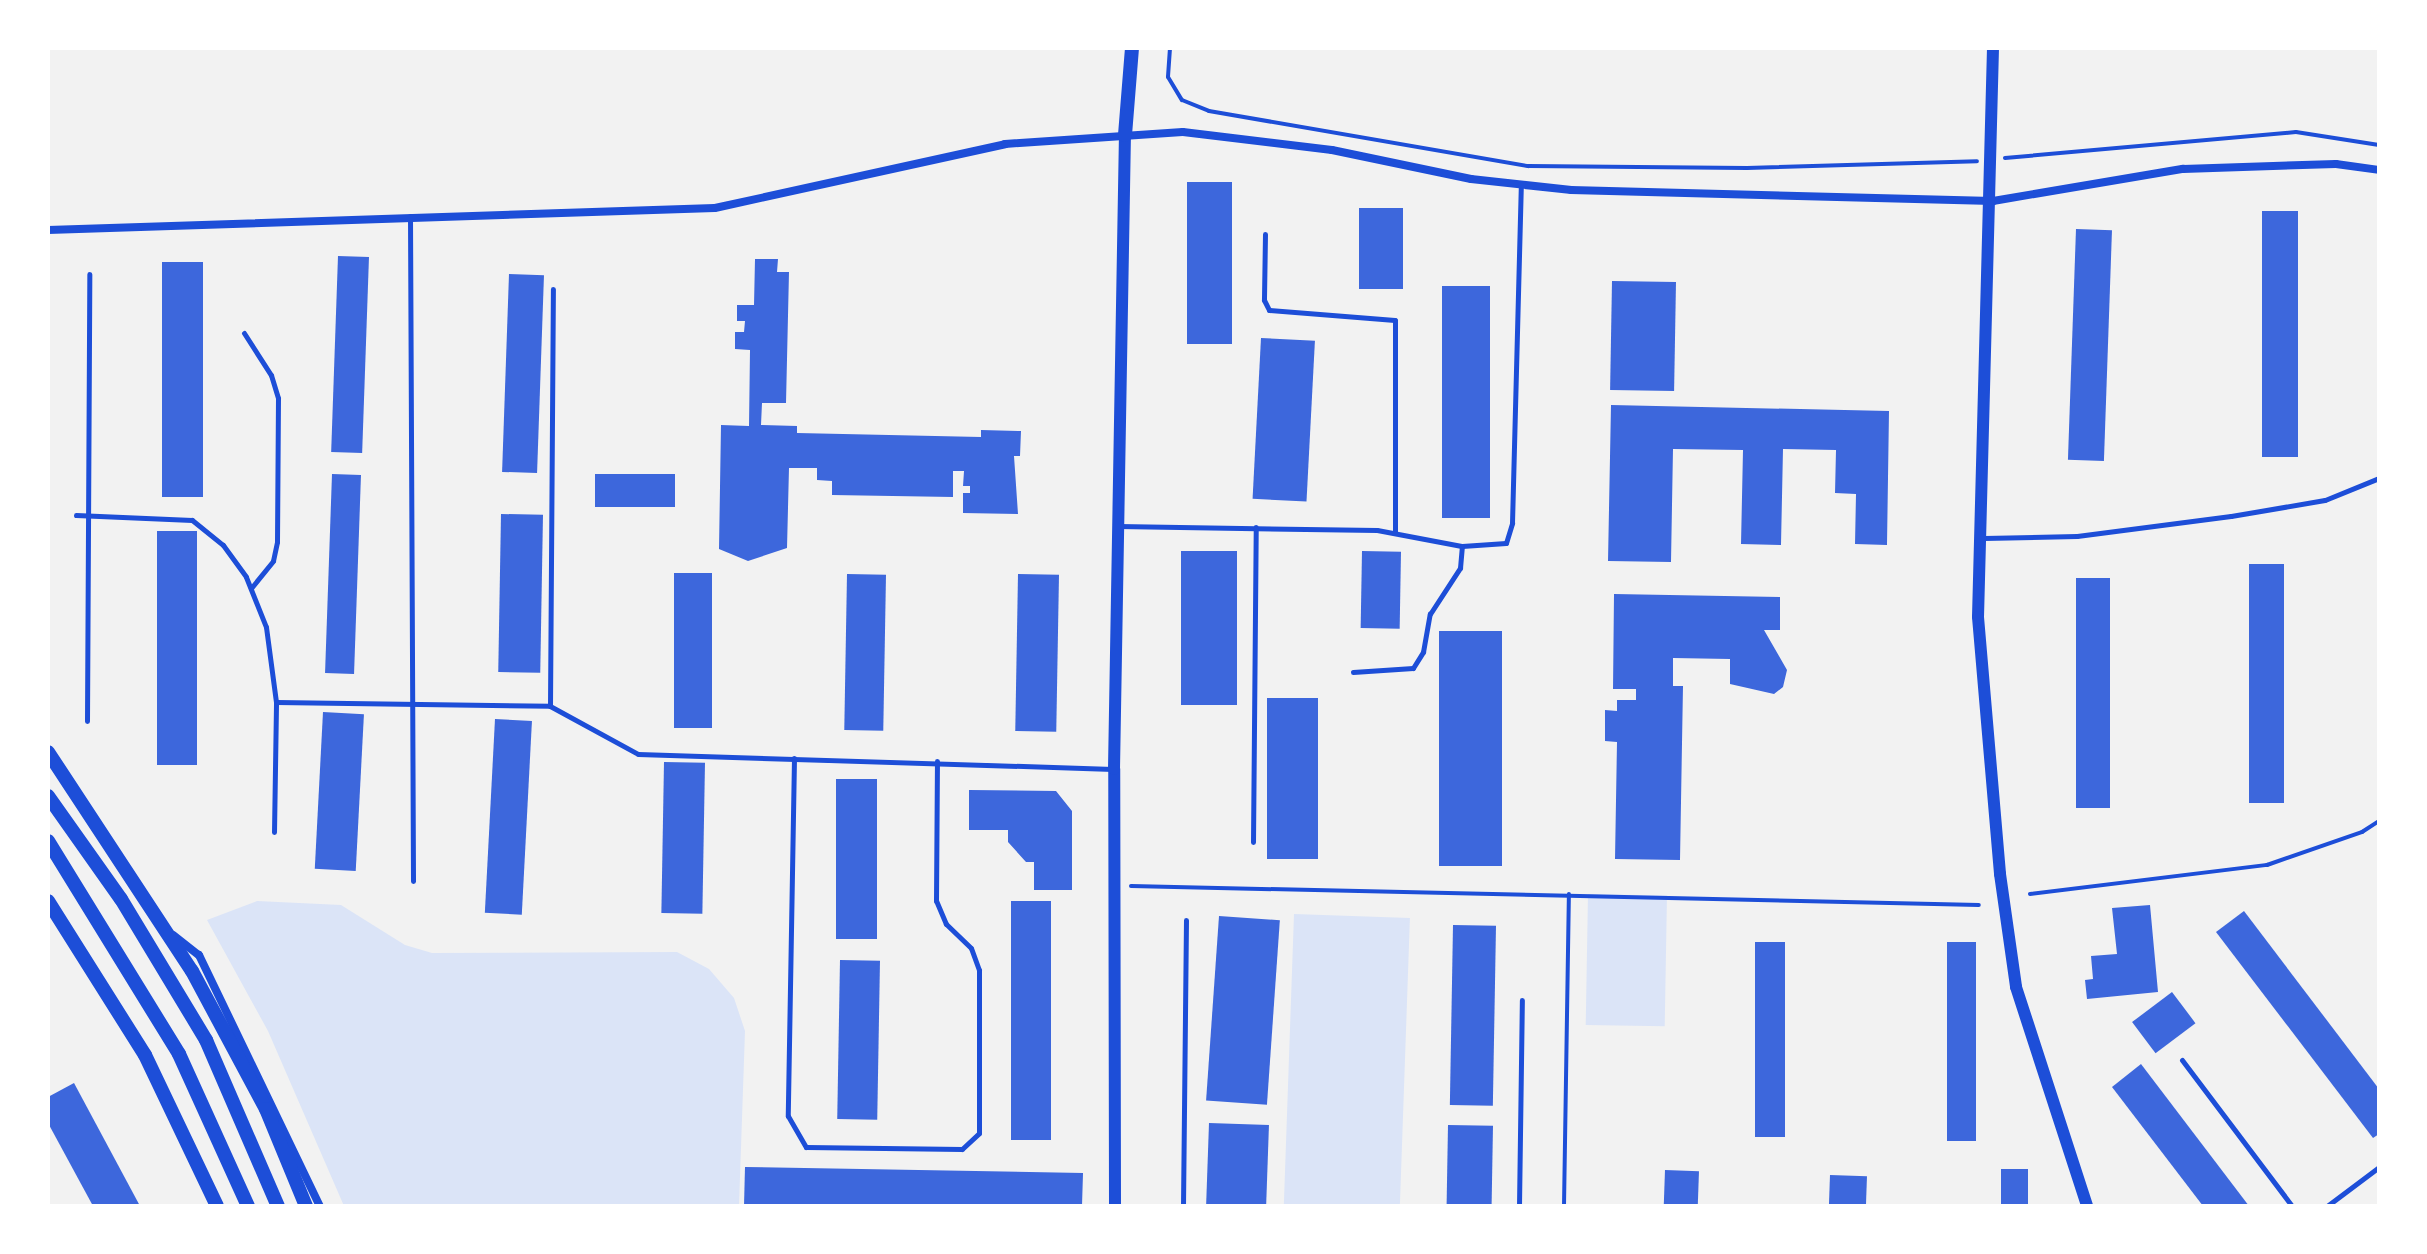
<!DOCTYPE html>
<html>
<head>
<meta charset="utf-8">
<style>
  body { margin:0 }
  #map { position:relative; width:2427px; height:1254px; overflow:hidden; background:#f2f2f2; font-family:Georgia,serif }
  div>[style] { position:absolute }
  [style*='--x'] { left:calc(var(--x)*1px); top:calc(var(--y)*1px); width:calc(var(--w)*1px); rotate:calc(var(--a)*1deg) }
  .green>* { inset:0; background:#dbe4f7; transform-origin:0 0 }
  .building>* { inset:0; background:#3d67dc; transform-origin:0 0 }
  .path>* { height:4px; margin:-2px; padding:0 2px; transform-origin:2px; border-radius:2px; background:#1d4ed8 }
  .service>* { height:5px; margin:-2.5px; padding:0 2.5px; transform-origin:2.5px; border-radius:2.5px; background:#1d4ed8 }
  .minor>* { height:8px; margin:-4px; padding:0 4px; transform-origin:4px; border-radius:4px; background:#1d4ed8 }
  .tertiary>* { height:12px; margin:-6px; padding:0 6px; transform-origin:6px; border-radius:6px; background:#1d4ed8 }
  .secondary>* { height:14px; margin:-7px; padding:0 7px; transform-origin:7px; border-radius:7px; background:#1d4ed8 }
  span { translate:-50% -50%; white-space:nowrap; text-align:center; line-height:1.15; -webkit-text-stroke:7px #fff; paint-order:stroke }
  .frame { position:absolute; inset:0; border:50px solid #fff; pointer-events:none }
</style>
</head>
<body>
<div id="map">
  <div class="green">
    <div style="left:1588px;top:894px;width:79px;height:131px;rotate:1deg"></div>
    <div style="clip-path:polygon(257px 901px,341px 905px,405px 945px,432px 953px,677px 952px,709px 969px,734px 998px,745px 1031px,739px 1206px,344px 1206px,268px 1031px,207px 920px)"></div>
    <div style="left:1294px;top:914px;width:116px;height:292px;rotate:2deg"></div>
  </div>
  <div class="building">
    <div style="left:1187px;top:182px;width:45px;height:162px"></div>
    <div style="left:1359px;top:208px;width:44px;height:81px"></div>
    <div style="left:2262px;top:211px;width:36px;height:246px"></div>
    <div style="left:2076px;top:229px;width:36px;height:231px;rotate:2deg"></div>
    <div style="left:338px;top:256px;width:31px;height:196px;rotate:2deg"></div>
    <div style="clip-path:polygon(755px 259px,778px 259px,777px 272px,789px 272px,786px 403px,762px 403px,761px 425px,797px 426px,797px 433px,981px 437px,981px 430px,1021px 431px,1020px 456px,1014px 456px,1018px 514px,963px 513px,963px 493px,970px 493px,970px 486px,963px 486px,964px 471px,953px 471px,953px 497px,832px 495px,832px 481px,817px 480px,817px 468px,789px 468px,787px 548px,748px 561px,719px 549px,721px 425px,749px 426px,750px 350px,735px 349px,735px 332px,744px 332px,745px 321px,737px 321px,737px 305px,754px 305px)"></div>
    <div style="left:162px;top:262px;width:41px;height:235px"></div>
    <div style="left:509px;top:274px;width:35px;height:198px;rotate:2deg"></div>
    <div style="left:1612px;top:281px;width:64px;height:109px;rotate:1deg"></div>
    <div style="left:1442px;top:286px;width:48px;height:232px"></div>
    <div style="left:1261px;top:338px;width:54px;height:161px;rotate:3deg"></div>
    <div style="clip-path:polygon(1611px 405px,1889px 411px,1887px 545px,1855px 544px,1856px 494px,1835px 493px,1836px 450px,1783px 449px,1781px 545px,1741px 544px,1743px 450px,1673px 449px,1671px 562px,1608px 561px)"></div>
    <div style="left:332px;top:474px;width:29px;height:199px;rotate:2deg"></div>
    <div style="left:595px;top:474px;width:80px;height:33px"></div>
    <div style="left:501px;top:514px;width:42px;height:158px;rotate:1deg"></div>
    <div style="left:157px;top:531px;width:40px;height:234px"></div>
    <div style="left:1181px;top:551px;width:56px;height:154px"></div>
    <div style="left:1362px;top:551px;width:39px;height:77px;rotate:1deg"></div>
    <div style="left:2249px;top:564px;width:35px;height:239px"></div>
    <div style="left:674px;top:573px;width:38px;height:155px"></div>
    <div style="left:847px;top:574px;width:39px;height:156px;rotate:1deg"></div>
    <div style="left:1018px;top:574px;width:41px;height:157px;rotate:1deg"></div>
    <div style="left:2076px;top:578px;width:34px;height:230px"></div>
    <div style="clip-path:polygon(1614px 594px,1780px 597px,1780px 630px,1764px 630px,1787px 670px,1783px 687px,1774px 694px,1730px 684px,1730px 659px,1673px 658px,1673px 686px,1683px 686px,1680px 860px,1615px 859px,1617px 742px,1605px 741px,1605px 710px,1617px 711px,1617px 700px,1636px 700px,1636px 689px,1613px 689px)"></div>
    <div style="left:1439px;top:631px;width:63px;height:235px"></div>
    <div style="left:1267px;top:698px;width:51px;height:161px"></div>
    <div style="left:323px;top:712px;width:41px;height:157px;rotate:3deg"></div>
    <div style="left:495px;top:719px;width:37px;height:194px;rotate:3deg"></div>
    <div style="left:664px;top:762px;width:41px;height:151px;rotate:1deg"></div>
    <div style="left:836px;top:779px;width:41px;height:160px"></div>
    <div style="clip-path:polygon(969px 790px,1056px 791px,1072px 811px,1072px 890px,1034px 890px,1034px 862px,1026px 862px,1008px 842px,1008px 830px,969px 830px)"></div>
    <div style="left:1011px;top:901px;width:40px;height:239px"></div>
    <div style="clip-path:polygon(2150px 905px,2158px 992px,2087px 999px,2085px 980px,2093px 979px,2091px 956px,2117px 954px,2112px 908px)"></div>
    <div style="clip-path:polygon(2244px 911px,2379px 1089px,2379px 1134px,2373px 1138px,2216px 932px)"></div>
    <div style="left:1219px;top:916px;width:61px;height:185px;rotate:4deg"></div>
    <div style="left:1453px;top:925px;width:43px;height:180px;rotate:1deg"></div>
    <div style="left:1755px;top:942px;width:30px;height:195px"></div>
    <div style="left:1947px;top:942px;width:29px;height:199px"></div>
    <div style="left:840px;top:960px;width:40px;height:159px;rotate:1deg"></div>
    <div style="left:2172px;top:992px;width:39px;height:50px;rotate:53deg"></div>
    <div style="clip-path:polygon(2141px 1064px,2249px 1206px,2203px 1206px,2112px 1087px)"></div>
    <div style="clip-path:polygon(74px 1083px,140px 1206px,93px 1206px,48px 1123px,48px 1097px)"></div>
    <div style="left:1209px;top:1123px;width:60px;height:83px;rotate:2deg"></div>
    <div style="left:1448px;top:1125px;width:45px;height:81px;rotate:1deg"></div>
    <div style="clip-path:polygon(745px 1167px,1083px 1173px,1082px 1206px,744px 1206px)"></div>
    <div style="left:2028px;top:1169px;width:37px;height:27px;rotate:90deg"></div>
    <div style="left:1665px;top:1170px;width:34px;height:36px;rotate:2deg"></div>
    <div style="left:1830px;top:1175px;width:37px;height:31px;rotate:2deg"></div>
  </div>
  <div class="path">
    <div style="--x:1170;--y:48;--w:29;--a:94"></div>
    <div style="--x:1168;--y:77;--w:27;--a:59"></div>
    <div style="--x:1182;--y:100;--w:29;--a:22"></div>
    <div style="--x:1209;--y:111;--w:324;--a:9.8"></div>
    <div style="--x:1528;--y:166;--w:219;--a:0.5"></div>
    <div style="--x:1747;--y:168;--w:230;--a:-1.7"></div>
    <div style="--x:2005;--y:158;--w:292;--a:-5.1"></div>
    <div style="--x:2296;--y:132;--w:84;--a:8.9"></div>
    <div style="--x:1131;--y:886;--w:848;--a:1.28"></div>
    <div style="--x:2030;--y:894;--w:239;--a:-7"></div>
    <div style="--x:2267;--y:865;--w:101;--a:-19.2"></div>
    <div style="--x:2362;--y:832;--w:20;--a:-33"></div>
    <div style="--x:1564;--y:1206;--w:312;--a:-89.1"></div>
  </div>
  <div class="service">
    <div style="--x:410;--y:216;--w:665;--a:89.74"></div>
    <div style="--x:1265;--y:234;--w:66;--a:90.9"></div>
    <div style="--x:1264;--y:300;--w:11;--a:63"></div>
    <div style="--x:1269;--y:310;--w:126;--a:4.5"></div>
    <div style="--x:1395;--y:320;--w:213;--a:90"></div>
    <div style="--x:244;--y:333;--w:50;--a:57.3"></div>
    <div style="--x:271;--y:375;--w:24;--a:73"></div>
    <div style="--x:278;--y:398;--w:144;--a:90.4"></div>
    <div style="--x:277;--y:542;--w:19;--a:102"></div>
    <div style="--x:273;--y:561;--w:35;--a:129"></div>
    <div style="--x:76;--y:515;--w:116;--a:2.5"></div>
    <div style="--x:192;--y:520;--w:40;--a:39"></div>
    <div style="--x:223;--y:545;--w:39;--a:54"></div>
    <div style="--x:246;--y:577;--w:54;--a:68.2"></div>
    <div style="--x:266;--y:627;--w:76;--a:82.4"></div>
    <div style="--x:276;--y:702;--w:274;--a:0.8"></div>
    <div style="--x:550;--y:706;--w:100;--a:28.6"></div>
    <div style="--x:638;--y:754;--w:475;--a:1.8"></div>
    <div style="--x:1118;--y:526;--w:259;--a:0.9"></div>
    <div style="--x:1377;--y:530;--w:86;--a:10.7"></div>
    <div style="--x:1462;--y:546;--w:44;--a:-3.9"></div>
    <div style="--x:1506;--y:543;--w:21;--a:-73"></div>
    <div style="--x:1512;--y:523;--w:339;--a:-88.5"></div>
    <div style="--x:1984;--y:538;--w:93;--a:-1.2"></div>
    <div style="--x:2077;--y:536;--w:155;--a:-7.4"></div>
    <div style="--x:2231;--y:516;--w:95;--a:-9.7"></div>
    <div style="--x:2325;--y:500;--w:58;--a:-22.2"></div>
    <div style="--x:1353;--y:672;--w:60;--a:-3.8"></div>
    <div style="--x:1413;--y:668;--w:19;--a:-58"></div>
    <div style="--x:1423;--y:652;--w:39;--a:-80"></div>
    <div style="--x:1430;--y:614;--w:55;--a:-56.9"></div>
    <div style="--x:1460;--y:568;--w:22;--a:-85"></div>
    <div style="--x:550;--y:706;--w:417;--a:-89.6"></div>
    <div style="--x:87;--y:721;--w:447;--a:-89.7"></div>
    <div style="--x:794;--y:758;--w:358;--a:91"></div>
    <div style="--x:788;--y:1116;--w:36;--a:60"></div>
    <div style="--x:806;--y:1147;--w:156;--a:0.7"></div>
    <div style="--x:962;--y:1149;--w:23;--a:-43"></div>
    <div style="--x:979;--y:1133;--w:163;--a:-90"></div>
    <div style="--x:979;--y:970;--w:23;--a:-110"></div>
    <div style="--x:971;--y:948;--w:35;--a:-136"></div>
    <div style="--x:946;--y:924;--w:25;--a:-113"></div>
    <div style="--x:936;--y:901;--w:140;--a:-89.6"></div>
    <div style="--x:274;--y:832;--w:130;--a:-89.1"></div>
    <div style="--x:1253;--y:842;--w:315;--a:-89.5"></div>
    <div style="--x:2182;--y:1060;--w:183;--a:53"></div>
    <div style="--x:1183;--y:1206;--w:286;--a:-89.4"></div>
    <div style="--x:1519;--y:1206;--w:206;--a:-89.2"></div>
    <div style="--x:2327;--y:1206;--w:65;--a:-36.9"></div>
  </div>
  <div class="minor">
    <div style="--x:48;--y:230;--w:667;--a:-1.89"></div>
    <div style="--x:715;--y:208;--w:297;--a:-12.4"></div>
    <div style="--x:1005;--y:144;--w:178;--a:-3.9"></div>
    <div style="--x:1183;--y:132;--w:150;--a:6.9"></div>
    <div style="--x:1332;--y:150;--w:142;--a:11.8"></div>
    <div style="--x:1471;--y:179;--w:101;--a:6.3"></div>
    <div style="--x:1571;--y:190;--w:422;--a:1.5"></div>
    <div style="--x:1993;--y:201;--w:193;--a:-9.6"></div>
    <div style="--x:2183;--y:169;--w:153;--a:-1.9"></div>
    <div style="--x:2336;--y:164;--w:43;--a:7.9"></div>
    <div style="--x:173;--y:935;--w:33;--a:38"></div>
    <div style="--x:199;--y:955;--w:279;--a:64.3"></div>
  </div>
  <div class="tertiary">
    <div style="--x:1993;--y:48;--w:569;--a:91.51"></div>
    <div style="--x:1978;--y:617;--w:258;--a:85.1"></div>
    <div style="--x:2000;--y:874;--w:114;--a:81.9"></div>
    <div style="--x:2016;--y:987;--w:230;--a:72"></div>
    <div style="--x:1115;--y:1206;--w:437;--a:-90.1"></div>
    <div style="--x:1114;--y:769;--w:634;--a:-89.01"></div>
  </div>
  <div class="secondary">
    <div style="--x:1125;--y:135;--w:87;--a:-85.4"></div>
    <div style="--x:48;--y:752;--w:262;--a:56.7"></div>
    <div style="--x:192;--y:971;--w:157;--a:61.8"></div>
    <div style="--x:266;--y:1109;--w:105;--a:67.6"></div>
    <div style="--x:48;--y:796;--w:126;--a:54.7"></div>
    <div style="--x:121;--y:899;--w:165;--a:58.9"></div>
    <div style="--x:206;--y:1040;--w:181;--a:66.6"></div>
    <div style="--x:48;--y:841;--w:250;--a:58.4"></div>
    <div style="--x:179;--y:1054;--w:167;--a:65.6"></div>
    <div style="--x:48;--y:901;--w:182;--a:57.8"></div>
    <div style="--x:145;--y:1055;--w:167;--a:64.5"></div>
  </div>
  <div class="frame"></div>
</div>
</body>
</html>
